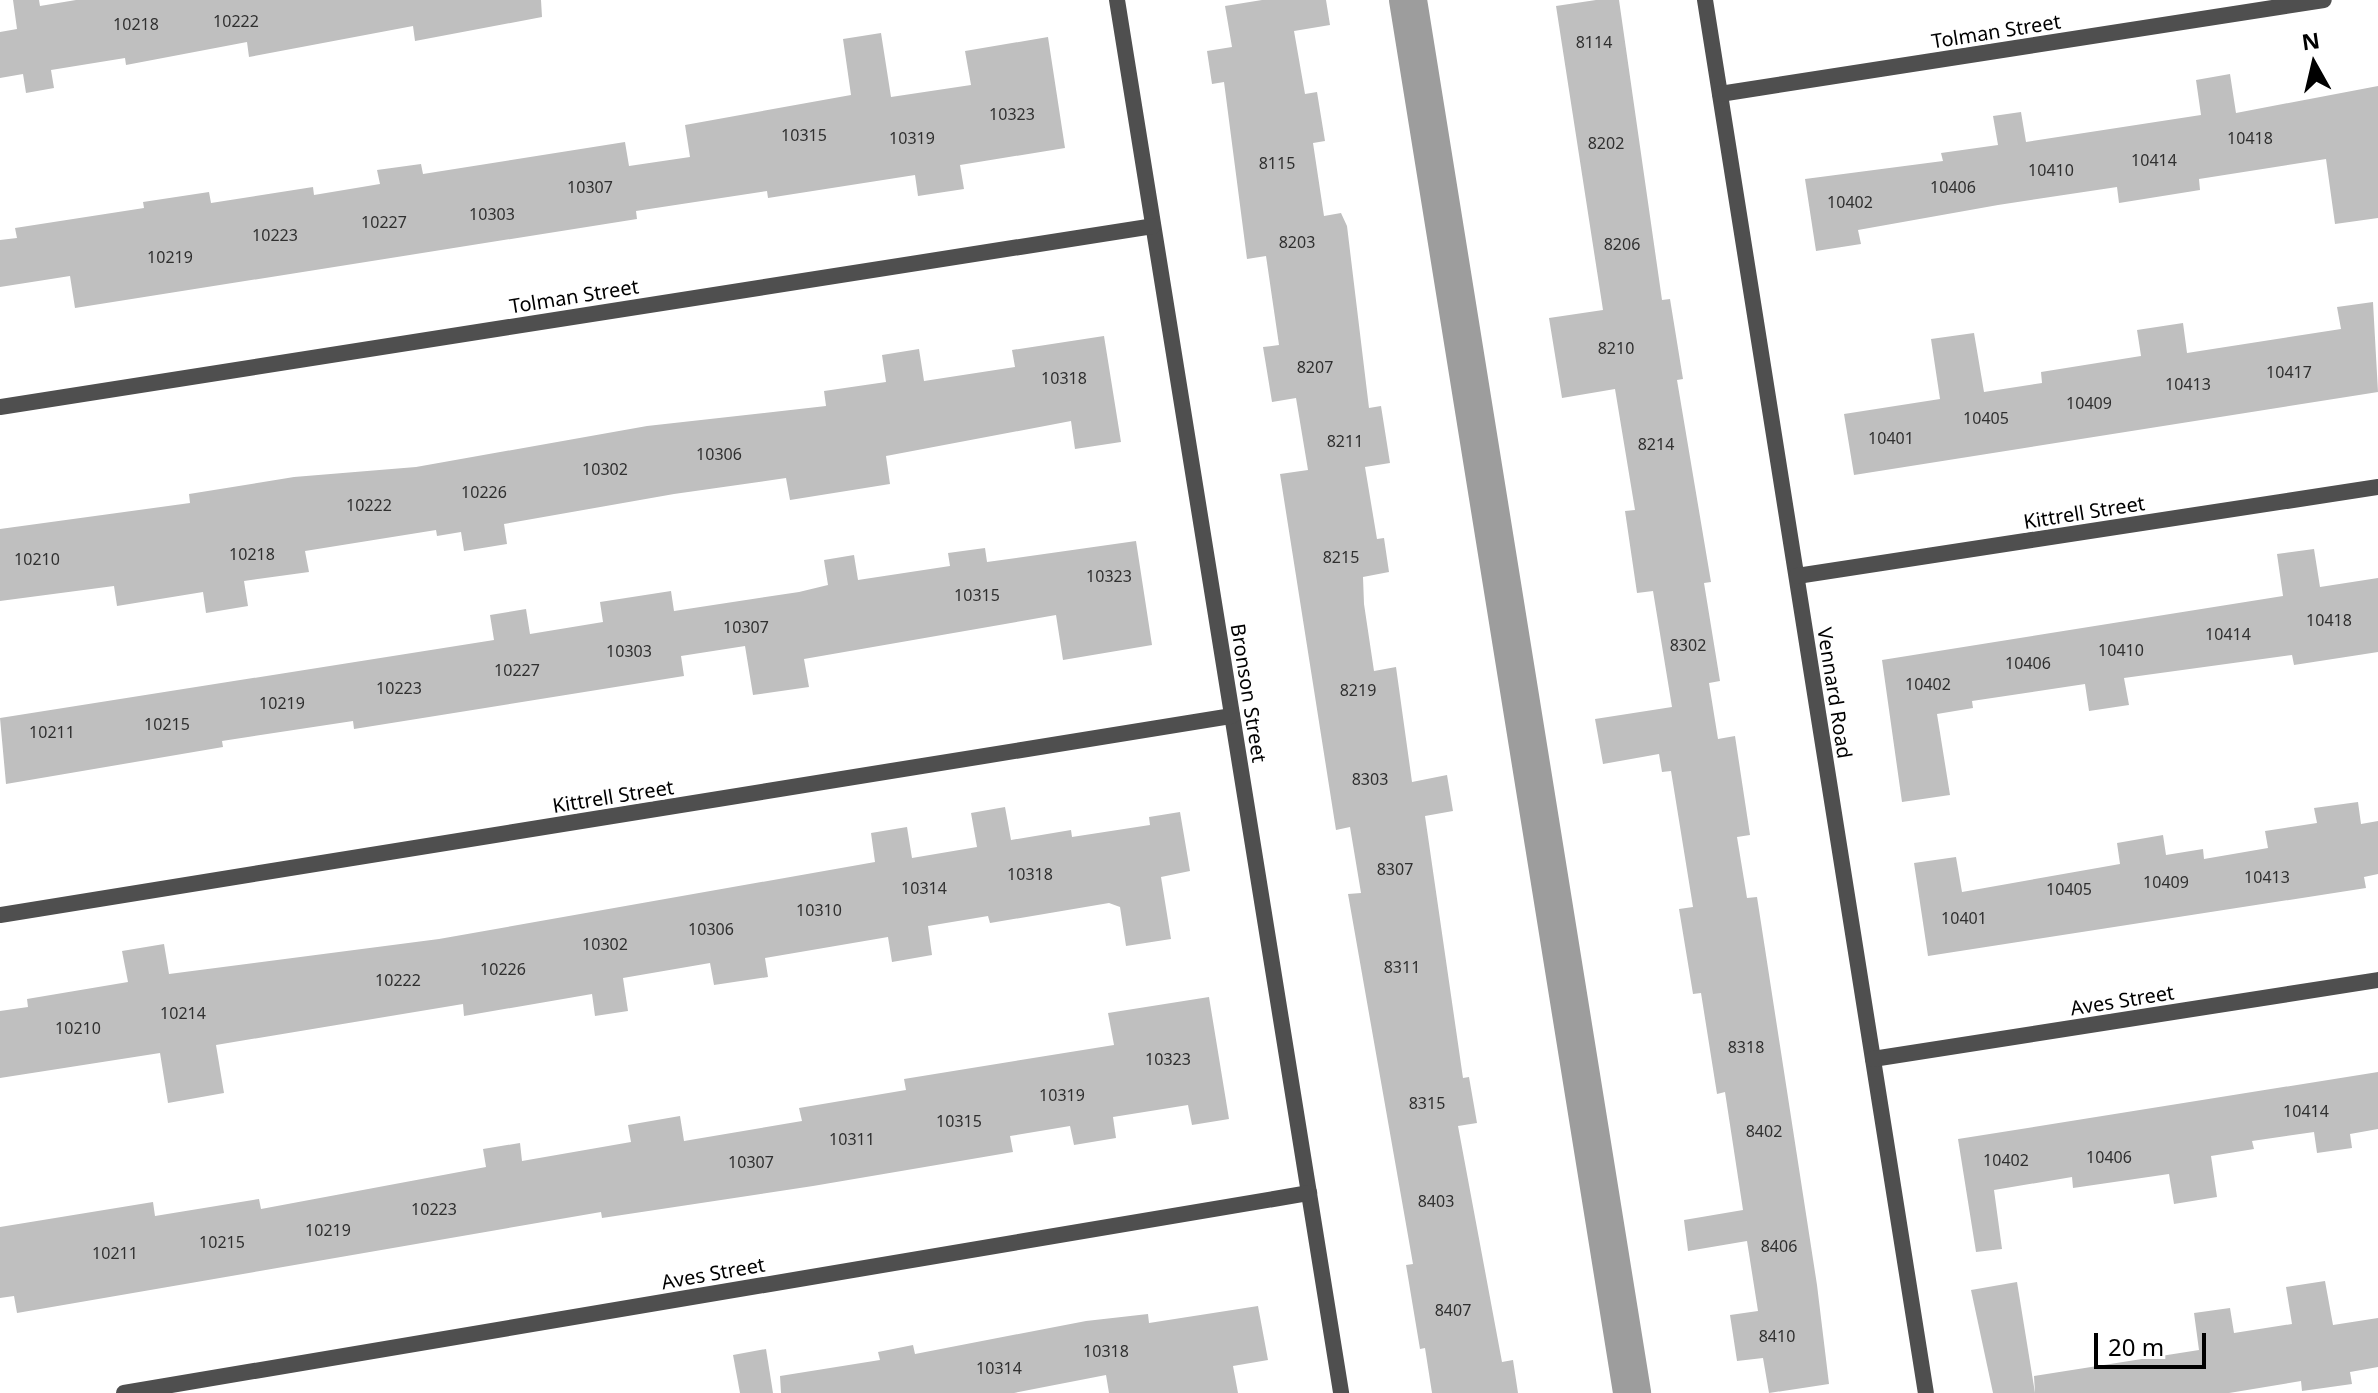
<!DOCTYPE html>
<html>
<head>
<meta charset="utf-8">
<style>
  body { margin:0 }
  #map { position:relative; width:2378px; height:1393px; overflow:hidden; background:#fff; font-family:"Noto Sans",sans-serif }
  div>[style] { position:absolute }
  [style*='--x'] { left:calc(var(--x)*1px); top:calc(var(--y)*1px); width:calc(var(--w)*1px); rotate:calc(var(--a)*1deg) }
  .canal>* { height:38px; margin:-19px; padding:0 19px; transform-origin:19px; border-radius:19px; background:#9d9d9d }
  .building>* { inset:0; background:#bfbfbf }
  .street>* { height:16px; margin:-8px; padding:0 8px; transform-origin:8px; border-radius:8px; background:#4f4f4f }
  span { translate:-50% -50%; white-space:nowrap; text-align:center; line-height:1.15; -webkit-text-stroke:7px #fff; paint-order:stroke }
  .number-label { font-size:16px; color:#303030 }
  .number-label span { -webkit-text-stroke-width:0 }
  .street-label { font-size:20px; color:#000 }
  .north { position:absolute; left:2274px; top:24px; width:80px; height:80px; -webkit-text-stroke:6px #fff; paint-order:stroke; rotate:352deg; font-size:22px; font-weight:700; line-height:32px; text-align:center; color:#000 }
  .north::after { content:''; display:block; margin:auto; width:28px; height:36px; background:#000; clip-path:polygon(50% 0,100% 100%,50% 72%,0 100%) }
  .scale { position:absolute; left:2094px; top:1333px; width:112px; height:36px; box-sizing:border-box; border:4px solid #000; border-top:0; padding-left:10px; font-size:24px; line-height:28px; white-space:nowrap; color:#000; -webkit-text-stroke:6px #fff; paint-order:stroke }
</style>
</head>
<body>
<div id="map">
  <div class="canal">
    <div style="--x:1408;--y:0;--w:1411;--a:80.86"></div>
  </div>
  <div class="building">
    <div style="clip-path:polygon(13px 0,39px 0,40px 6px,76px 0,541px 0,542px 17px,415px 41px,413px 26px,249px 57px,247px 42px,126px 65px,125px 58px,51px 70px,54px 88px,26px 93px,23px 74px,0 78px,0 32px,17px 29px)"></div>
    <div style="clip-path:polygon(1262px 0,1326px 0,1330px 25px,1294px 31px,1305px 94px,1317px 92px,1325px 141px,1313px 143px,1324px 216px,1341px 213px,1347px 226px,1369px 408px,1381px 406px,1390px 463px,1365px 467px,1377px 539px,1384px 538px,1389px 572px,1363px 577px,1364px 604px,1374px 671px,1396px 667px,1412px 782px,1447px 775px,1453px 811px,1425px 816px,1463px 1078px,1469px 1077px,1477px 1123px,1458px 1126px,1502px 1362px,1513px 1360px,1518px 1393px,1432px 1393px,1425px 1348px,1420px 1349px,1406px 1265px,1413px 1264px,1348px 894px,1361px 893px,1350px 827px,1336px 830px,1280px 474px,1308px 470px,1296px 398px,1272px 402px,1263px 347px,1279px 345px,1266px 256px,1247px 259px,1224px 82px,1212px 84px,1207px 51px,1232px 47px,1225px 6px)"></div>
    <div style="clip-path:polygon(1596px 0,1619px 0,1662px 300px,1670px 299px,1683px 379px,1677px 380px,1711px 582px,1704px 583px,1720px 681px,1709px 683px,1718px 739px,1735px 736px,1750px 835px,1737px 837px,1747px 898px,1757px 897px,1817px 1285px,1829px 1384px,1769px 1393px,1763px 1358px,1737px 1361px,1730px 1315px,1758px 1311px,1747px 1241px,1688px 1251px,1684px 1220px,1743px 1210px,1725px 1092px,1717px 1094px,1701px 993px,1693px 994px,1679px 909px,1693px 907px,1671px 771px,1662px 772px,1659px 754px,1603px 764px,1595px 719px,1672px 707px,1653px 591px,1637px 593px,1625px 511px,1635px 510px,1615px 389px,1562px 398px,1549px 318px,1603px 310px,1556px 6px)"></div>
    <div style="clip-path:polygon(881px 33px,891px 97px,971px 85px,965px 51px,1048px 37px,1065px 148px,960px 165px,964px 189px,918px 196px,915px 175px,768px 198px,767px 191px,636px 211px,637px 219px,75px 308px,70px 276px,0 287px,0 240px,17px 238px,15px 228px,144px 208px,143px 202px,209px 192px,211px 203px,313px 187px,314px 195px,380px 184px,377px 170px,421px 164px,423px 174px,625px 142px,629px 166px,690px 157px,685px 125px,851px 95px,843px 39px)"></div>
    <div style="clip-path:polygon(2230px 74px,2236px 113px,2378px 86px,2378px 218px,2335px 224px,2326px 159px,2199px 179px,2200px 190px,2119px 203px,2117px 187px,1998px 205px,1858px 230px,1861px 244px,1816px 251px,1805px 179px,1943px 161px,1941px 153px,1998px 145px,1993px 116px,2021px 112px,2026px 142px,2201px 115px,2196px 80px)"></div>
    <div style="clip-path:polygon(2373px 302px,2378px 392px,1854px 475px,1844px 414px,1940px 399px,1931px 339px,1974px 333px,1984px 392px,2042px 383px,2041px 372px,2141px 356px,2137px 330px,2183px 323px,2187px 353px,2341px 329px,2337px 307px)"></div>
    <div style="clip-path:polygon(1104px 336px,1121px 442px,1075px 449px,1071px 421px,886px 456px,890px 484px,790px 500px,786px 478px,674px 494px,504px 524px,507px 544px,464px 551px,461px 532px,437px 536px,436px 530px,305px 551px,309px 572px,244px 581px,248px 606px,206px 613px,203px 592px,117px 606px,114px 586px,0 601px,0 529px,190px 503px,189px 494px,294px 477px,416px 467px,647px 426px,826px 406px,824px 391px,886px 382px,882px 355px,919px 349px,924px 381px,1015px 367px,1012px 350px)"></div>
    <div style="clip-path:polygon(1136px 541px,1152px 645px,1063px 660px,1056px 615px,804px 659px,809px 687px,753px 695px,745px 646px,681px 656px,684px 676px,354px 729px,353px 721px,222px 741px,223px 747px,6px 784px,0 718px,494px 640px,490px 615px,526px 609px,530px 634px,603px 622px,600px 602px,671px 591px,674px 611px,799px 592px,828px 585px,824px 560px,854px 555px,858px 580px,950px 566px,948px 553px,985px 548px,987px 562px)"></div>
    <div style="clip-path:polygon(2314px 549px,2320px 587px,2378px 578px,2378px 652px,2294px 665px,2292px 655px,2124px 678px,2129px 705px,2089px 711px,2085px 684px,1972px 701px,1973px 708px,1937px 714px,1950px 795px,1902px 802px,1882px 660px,2283px 596px,2277px 554px)"></div>
    <div style="clip-path:polygon(2358px 802px,2361px 824px,2378px 821px,2378px 874px,2364px 877px,2366px 888px,1928px 956px,1914px 863px,1956px 857px,1962px 892px,2120px 864px,2117px 843px,2163px 835px,2166px 855px,2203px 849px,2204px 859px,2268px 848px,2265px 831px,2317px 823px,2314px 808px)"></div>
    <div style="clip-path:polygon(1005px 807px,1011px 840px,1071px 830px,1072px 837px,1150px 825px,1149px 817px,1180px 812px,1190px 871px,1161px 877px,1171px 939px,1126px 946px,1120px 907px,1109px 903px,990px 923px,988px 916px,928px 926px,932px 955px,892px 962px,888px 937px,765px 958px,768px 977px,714px 985px,710px 963px,623px 978px,628px 1011px,595px 1016px,592px 994px,464px 1016px,463px 1004px,216px 1045px,224px 1093px,168px 1103px,160px 1053px,0 1078px,0 1011px,28px 1007px,27px 999px,128px 982px,122px 951px,164px 944px,169px 974px,439px 939px,875px 862px,871px 833px,907px 827px,912px 858px,977px 847px,971px 813px)"></div>
    <div style="clip-path:polygon(1209px 997px,1229px 1119px,1192px 1125px,1188px 1105px,1113px 1117px,1116px 1138px,1074px 1145px,1070px 1126px,1010px 1136px,1013px 1152px,813px 1186px,602px 1218px,601px 1212px,17px 1313px,14px 1296px,0 1298px,0 1227px,153px 1202px,155px 1216px,259px 1199px,261px 1209px,486px 1167px,483px 1149px,520px 1143px,522px 1161px,631px 1142px,628px 1125px,680px 1116px,684px 1141px,802px 1121px,799px 1108px,906px 1090px,904px 1079px,1114px 1045px,1108px 1013px)"></div>
    <div style="clip-path:polygon(2378px 1072px,2378px 1129px,2350px 1134px,2352px 1148px,2317px 1153px,2314px 1132px,2252px 1141px,2254px 1149px,2211px 1156px,2217px 1197px,2174px 1204px,2169px 1174px,2073px 1188px,2072px 1177px,1994px 1190px,2002px 1249px,1976px 1252px,1958px 1139px)"></div>
    <div style="clip-path:polygon(2325px 1281px,2333px 1325px,2378px 1318px,2378px 1367px,2350px 1372px,2352px 1384px,2302px 1391px,2301px 1381px,2229px 1393px,2035px 1393px,2034px 1376px,2199px 1350px,2194px 1313px,2230px 1308px,2234px 1333px,2292px 1324px,2286px 1287px)"></div>
    <div style="clip-path:polygon(2017px 1282px,2035px 1393px,1993px 1393px,1971px 1290px)"></div>
    <div style="clip-path:polygon(1258px 1306px,1268px 1360px,1233px 1366px,1238px 1393px,1109px 1393px,1106px 1375px,1014px 1393px,781px 1393px,780px 1376px,880px 1360px,878px 1352px,913px 1345px,915px 1354px,1086px 1321px,1148px 1314px,1149px 1323px)"></div>
    <div style="clip-path:polygon(766px 1349px,773px 1393px,740px 1393px,733px 1355px)"></div>
  </div>
  <div class="street">
    <div style="--x:1117;--y:0;--w:1411;--a:80.86"></div>
    <div style="--x:1705;--y:0;--w:1410;--a:80.99"></div>
    <div style="--x:1720;--y:94;--w:611;--a:-8.85"></div>
    <div style="--x:0;--y:407;--w:1167;--a:-8.92"></div>
    <div style="--x:1797;--y:576;--w:588;--a:-8.71"></div>
    <div style="--x:0;--y:915;--w:1248;--a:-9.18"></div>
    <div style="--x:1873;--y:1059;--w:511;--a:-8.89"></div>
    <div style="--x:124;--y:1393;--w:1202;--a:-9.58"></div>
  </div>
  <div class="number-label">
    <span style="left:236px;top:21px">10222</span>
    <span style="left:136px;top:24px">10218</span>
    <span style="left:1594px;top:42px">8114</span>
    <span style="left:1012px;top:114px">10323</span>
    <span style="left:804px;top:135px">10315</span>
    <span style="left:912px;top:138px">10319</span>
    <span style="left:2250px;top:138px">10418</span>
    <span style="left:1606px;top:143px">8202</span>
    <span style="left:2154px;top:160px">10414</span>
    <span style="left:1277px;top:163px">8115</span>
    <span style="left:2051px;top:170px">10410</span>
    <span style="left:590px;top:187px">10307</span>
    <span style="left:1953px;top:187px">10406</span>
    <span style="left:1850px;top:202px">10402</span>
    <span style="left:492px;top:214px">10303</span>
    <span style="left:384px;top:222px">10227</span>
    <span style="left:275px;top:235px">10223</span>
    <span style="left:1297px;top:242px">8203</span>
    <span style="left:1622px;top:244px">8206</span>
    <span style="left:170px;top:257px">10219</span>
    <span style="left:1616px;top:348px">8210</span>
    <span style="left:1315px;top:367px">8207</span>
    <span style="left:2289px;top:372px">10417</span>
    <span style="left:1064px;top:378px">10318</span>
    <span style="left:2188px;top:384px">10413</span>
    <span style="left:2089px;top:403px">10409</span>
    <span style="left:1986px;top:418px">10405</span>
    <span style="left:1891px;top:438px">10401</span>
    <span style="left:1345px;top:441px">8211</span>
    <span style="left:1656px;top:444px">8214</span>
    <span style="left:719px;top:454px">10306</span>
    <span style="left:605px;top:469px">10302</span>
    <span style="left:484px;top:492px">10226</span>
    <span style="left:369px;top:505px">10222</span>
    <span style="left:252px;top:554px">10218</span>
    <span style="left:1341px;top:557px">8215</span>
    <span style="left:37px;top:559px">10210</span>
    <span style="left:1109px;top:576px">10323</span>
    <span style="left:977px;top:595px">10315</span>
    <span style="left:2329px;top:620px">10418</span>
    <span style="left:746px;top:627px">10307</span>
    <span style="left:2228px;top:634px">10414</span>
    <span style="left:1688px;top:645px">8302</span>
    <span style="left:2121px;top:650px">10410</span>
    <span style="left:629px;top:651px">10303</span>
    <span style="left:2028px;top:663px">10406</span>
    <span style="left:517px;top:670px">10227</span>
    <span style="left:1928px;top:684px">10402</span>
    <span style="left:399px;top:688px">10223</span>
    <span style="left:1358px;top:690px">8219</span>
    <span style="left:282px;top:703px">10219</span>
    <span style="left:167px;top:724px">10215</span>
    <span style="left:52px;top:732px">10211</span>
    <span style="left:1370px;top:779px">8303</span>
    <span style="left:1395px;top:869px">8307</span>
    <span style="left:1030px;top:874px">10318</span>
    <span style="left:2267px;top:877px">10413</span>
    <span style="left:2166px;top:882px">10409</span>
    <span style="left:924px;top:888px">10314</span>
    <span style="left:2069px;top:889px">10405</span>
    <span style="left:819px;top:910px">10310</span>
    <span style="left:1964px;top:918px">10401</span>
    <span style="left:711px;top:929px">10306</span>
    <span style="left:605px;top:944px">10302</span>
    <span style="left:1402px;top:967px">8311</span>
    <span style="left:503px;top:969px">10226</span>
    <span style="left:398px;top:980px">10222</span>
    <span style="left:183px;top:1013px">10214</span>
    <span style="left:78px;top:1028px">10210</span>
    <span style="left:1746px;top:1047px">8318</span>
    <span style="left:1168px;top:1059px">10323</span>
    <span style="left:1062px;top:1095px">10319</span>
    <span style="left:1427px;top:1103px">8315</span>
    <span style="left:2306px;top:1111px">10414</span>
    <span style="left:959px;top:1121px">10315</span>
    <span style="left:1764px;top:1131px">8402</span>
    <span style="left:852px;top:1139px">10311</span>
    <span style="left:2109px;top:1157px">10406</span>
    <span style="left:2006px;top:1160px">10402</span>
    <span style="left:751px;top:1162px">10307</span>
    <span style="left:1436px;top:1201px">8403</span>
    <span style="left:434px;top:1209px">10223</span>
    <span style="left:328px;top:1230px">10219</span>
    <span style="left:222px;top:1242px">10215</span>
    <span style="left:1779px;top:1246px">8406</span>
    <span style="left:115px;top:1253px">10211</span>
    <span style="left:1453px;top:1310px">8407</span>
    <span style="left:1777px;top:1336px">8410</span>
    <span style="left:1106px;top:1351px">10318</span>
    <span style="left:999px;top:1368px">10314</span>
  </div>
  <div class="street-label">
    <span style="left:1996px;top:31px;rotate:-9deg">Tolman Street</span>
    <span style="left:574px;top:296px;rotate:-9deg">Tolman Street</span>
    <span style="left:2084px;top:512px;rotate:-9deg">Kittrell Street</span>
    <span style="left:1249px;top:693px;rotate:81deg">Bronson Street</span>
    <span style="left:1835px;top:693px;rotate:81deg">Vennard Road</span>
    <span style="left:613px;top:796px;rotate:-9deg">Kittrell Street</span>
    <span style="left:2122px;top:1000px;rotate:-9deg">Aves Street</span>
    <span style="left:713px;top:1273px;rotate:-10deg">Aves Street</span>
  </div>
  <div class="north">N</div>
  <div class="scale">20 m</div>
</div>
</body>
</html>
